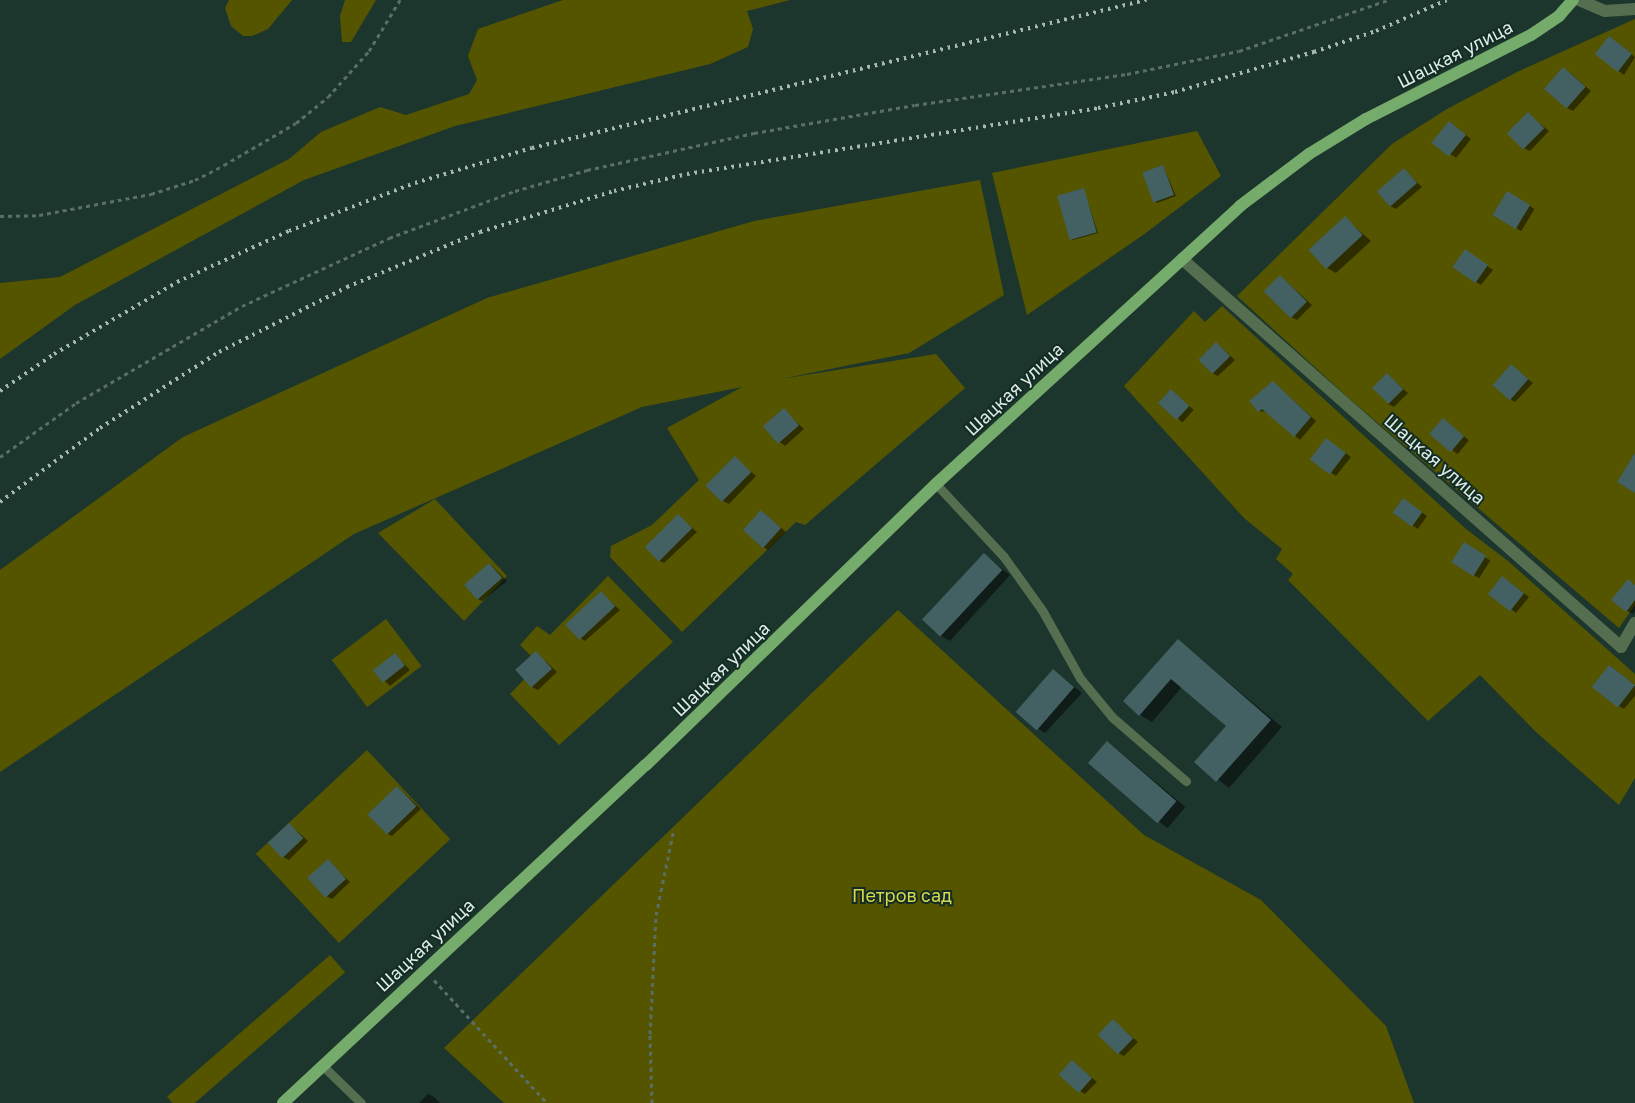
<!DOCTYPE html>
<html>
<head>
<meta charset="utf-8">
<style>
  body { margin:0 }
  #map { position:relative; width:1635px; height:1103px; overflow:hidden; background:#1d362d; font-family:"Golos Text",sans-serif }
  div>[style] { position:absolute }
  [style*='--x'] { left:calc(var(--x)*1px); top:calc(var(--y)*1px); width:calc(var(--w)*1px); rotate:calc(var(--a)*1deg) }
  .green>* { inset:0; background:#550; transform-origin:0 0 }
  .shadow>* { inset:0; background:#0007; transform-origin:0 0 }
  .building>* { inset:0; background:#436062; transform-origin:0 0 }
  .path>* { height:3px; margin-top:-1.5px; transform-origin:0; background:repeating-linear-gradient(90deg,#596e66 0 4px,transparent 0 8px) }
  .service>* { height:9px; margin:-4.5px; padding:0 4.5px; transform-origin:4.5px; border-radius:4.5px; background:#556e4f }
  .minor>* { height:12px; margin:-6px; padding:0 6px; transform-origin:6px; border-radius:6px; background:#556e4f }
  .primary>* { height:12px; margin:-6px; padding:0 6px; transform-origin:6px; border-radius:6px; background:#76ac6b }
  .rail>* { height:4px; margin-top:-2px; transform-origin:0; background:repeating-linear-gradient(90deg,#a6b8b1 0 2.5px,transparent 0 7.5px) }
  span { translate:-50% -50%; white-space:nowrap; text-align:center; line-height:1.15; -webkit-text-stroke:4px #132c24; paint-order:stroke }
  .street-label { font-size:18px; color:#ddece6 }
  .park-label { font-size:18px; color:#d7d84e }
</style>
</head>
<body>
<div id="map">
  <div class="green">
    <div style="clip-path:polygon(229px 0,292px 0,268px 29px,252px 36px,243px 36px,231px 26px,225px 8px)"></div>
    <div style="clip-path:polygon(345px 0,376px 0,351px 42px,342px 42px,340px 16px)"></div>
    <div style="clip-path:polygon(563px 0,790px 0,747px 11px,753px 29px,748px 47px,710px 64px,455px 126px,304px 180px,75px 305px,0 359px,0 283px,60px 277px,289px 159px,321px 132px,380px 107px,406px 115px,469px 94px,477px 80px,468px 56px,478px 29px)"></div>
    <div style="clip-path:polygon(1635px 19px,1635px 605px,1619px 628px,1352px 401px,1237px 296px,1392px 144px,1447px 109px,1517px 72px)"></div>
    <div style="clip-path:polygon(1197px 131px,1221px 176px,1143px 235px,1027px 315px,992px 173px)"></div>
    <div style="clip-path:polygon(980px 180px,1004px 295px,909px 353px,781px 379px,936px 354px,965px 388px,805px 525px,796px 522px,682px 632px,610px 557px,611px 546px,652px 525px,699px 480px,667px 428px,742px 387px,642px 407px,354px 534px,0 772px,0 570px,183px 437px,487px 298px,754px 221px)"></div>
    <div style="clip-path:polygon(1222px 306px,1466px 529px,1508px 561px,1635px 674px,1635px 778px,1619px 805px,1536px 732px,1480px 675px,1428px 721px,1288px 580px,1293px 574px,1276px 559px,1282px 549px,1244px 518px,1124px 386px,1194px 311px,1205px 322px)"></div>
    <div style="clip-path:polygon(435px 499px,507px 576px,464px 621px,378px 533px)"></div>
    <div style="clip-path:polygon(608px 576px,673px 642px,559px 745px,510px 694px,539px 664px,520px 645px,537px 626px,550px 635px)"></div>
    <div style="clip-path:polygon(898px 610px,1144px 835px,1261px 900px,1386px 1026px,1414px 1103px,504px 1103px,444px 1048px)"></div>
    <div style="left:386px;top:619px;width:59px;height:68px;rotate:53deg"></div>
    <div style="left:367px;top:750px;width:122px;height:152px;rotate:47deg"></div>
    <div style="left:330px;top:955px;width:23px;height:216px;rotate:49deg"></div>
  </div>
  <div class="shadow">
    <div style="clip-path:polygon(1615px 41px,1635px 57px,1624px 75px,1596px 54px)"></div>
    <div style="clip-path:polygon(1569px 72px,1591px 91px,1573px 111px,1567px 108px)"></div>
    <div style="clip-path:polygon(1528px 114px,1549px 131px,1530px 151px,1524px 148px)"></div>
    <div style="clip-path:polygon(1455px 126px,1471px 139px,1456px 158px,1434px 142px)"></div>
    <div style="clip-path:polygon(1163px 166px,1176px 196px,1157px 203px,1155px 202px)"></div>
    <div style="clip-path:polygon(1404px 170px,1422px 187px,1396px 209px,1390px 206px)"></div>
    <div style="clip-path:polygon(1084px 190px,1098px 233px,1073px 240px,1070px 239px)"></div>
    <div style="left:1508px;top:193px;width:31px;height:26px;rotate:31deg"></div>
    <div style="clip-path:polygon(1345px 218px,1371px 241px,1336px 273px,1327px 268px)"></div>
    <div style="clip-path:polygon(1471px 254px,1493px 270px,1481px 285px,1476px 282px)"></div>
    <div style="clip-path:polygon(1280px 276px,1312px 305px,1297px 320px,1291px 317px)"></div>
    <div style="clip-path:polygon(1216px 343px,1235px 360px,1218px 376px,1212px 373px)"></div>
    <div style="clip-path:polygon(1512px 366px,1533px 383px,1515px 402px,1510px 399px)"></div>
    <div style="clip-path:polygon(1388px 375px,1408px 393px,1394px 407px,1388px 404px)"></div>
    <div style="clip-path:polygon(1273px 382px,1316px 421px,1300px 440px,1267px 412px,1259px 411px)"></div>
    <div style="left:1171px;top:390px;width:30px;height:17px;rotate:41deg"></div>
    <div style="clip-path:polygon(784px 410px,804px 429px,785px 446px,780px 442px)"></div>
    <div style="left:1444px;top:420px;width:32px;height:18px;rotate:39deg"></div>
    <div style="clip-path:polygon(1332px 443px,1351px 457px,1336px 476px,1312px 460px)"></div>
    <div style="clip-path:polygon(735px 458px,756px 476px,729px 504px,723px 501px)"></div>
    <div style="clip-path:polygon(1409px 503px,1427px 516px,1418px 529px,1412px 525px)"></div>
    <div style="clip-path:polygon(761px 511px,786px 532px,768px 550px,763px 547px)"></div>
    <div style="clip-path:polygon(678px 516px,697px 532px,664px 563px,658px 560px)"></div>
    <div style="left:1464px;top:544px;width:31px;height:21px;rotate:32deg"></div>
    <div style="clip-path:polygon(985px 555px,1010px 575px,950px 641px,941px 636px)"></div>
    <div style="clip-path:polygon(490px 564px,507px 581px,482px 601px,476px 598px)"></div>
    <div style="clip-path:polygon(1508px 581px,1529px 597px,1516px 613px,1511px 609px)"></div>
    <div style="clip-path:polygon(1635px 585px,1635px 611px,1633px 614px,1627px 611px)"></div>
    <div style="clip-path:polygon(601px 593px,620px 610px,585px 641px,580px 638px)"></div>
    <div style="clip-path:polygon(1178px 640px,1282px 727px,1229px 788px,1196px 762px,1227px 726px,1182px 687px,1152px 722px,1140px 715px)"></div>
    <div style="clip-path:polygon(536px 652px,557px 672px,538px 690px,532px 687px)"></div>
    <div style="clip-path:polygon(395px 655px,410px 670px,390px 686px,375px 671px)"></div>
    <div style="clip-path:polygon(1610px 666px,1635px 686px,1635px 696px,1624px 709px,1619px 706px)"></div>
    <div style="clip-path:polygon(1053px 670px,1082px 693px,1045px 733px,1037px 728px)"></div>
    <div style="left:1108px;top:742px;width:101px;height:28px;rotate:40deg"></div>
    <div style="clip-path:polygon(398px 787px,421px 809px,392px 836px,386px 833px)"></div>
    <div style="clip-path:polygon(289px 824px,308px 841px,289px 860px,283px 857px)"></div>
    <div style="clip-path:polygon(328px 861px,350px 882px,332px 899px,326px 896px)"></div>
    <div style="clip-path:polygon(1113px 1021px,1138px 1042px,1124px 1056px,1118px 1053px)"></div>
    <div style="clip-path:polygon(1073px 1062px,1097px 1082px,1085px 1094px,1080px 1091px)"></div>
    <div style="clip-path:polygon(428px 1094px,434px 1097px,440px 1103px,419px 1103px)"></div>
  </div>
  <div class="building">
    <div style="left:1609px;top:36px;width:29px;height:23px;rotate:38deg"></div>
    <div style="left:1563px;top:67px;width:30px;height:29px;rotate:41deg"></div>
    <div style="left:1528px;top:112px;width:23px;height:30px;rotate:45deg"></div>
    <div style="left:1449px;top:121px;width:22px;height:28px;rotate:39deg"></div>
    <div style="left:1163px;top:165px;width:32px;height:22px;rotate:70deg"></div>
    <div style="left:1404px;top:168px;width:20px;height:36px;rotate:49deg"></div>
    <div style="left:1084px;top:188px;width:46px;height:28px;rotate:74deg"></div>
    <div style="left:1507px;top:191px;width:27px;height:28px;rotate:31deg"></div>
    <div style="left:1345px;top:216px;width:26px;height:50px;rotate:47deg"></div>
    <div style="left:1465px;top:249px;width:28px;height:22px;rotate:35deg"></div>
    <div style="left:1280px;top:275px;width:38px;height:23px;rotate:45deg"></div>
    <div style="left:1216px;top:342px;width:20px;height:25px;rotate:45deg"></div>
    <div style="left:1511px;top:364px;width:23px;height:28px;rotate:41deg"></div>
    <div style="left:1387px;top:373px;width:23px;height:21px;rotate:45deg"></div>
    <div style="clip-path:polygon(1273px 381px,1311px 417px,1294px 437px,1262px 409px,1258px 412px,1249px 401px)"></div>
    <div style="left:1171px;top:389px;width:25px;height:19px;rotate:43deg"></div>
    <div style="left:784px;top:408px;width:23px;height:28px;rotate:49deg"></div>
    <div style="left:1443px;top:418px;width:28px;height:21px;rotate:41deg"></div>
    <div style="left:1326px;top:438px;width:25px;height:27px;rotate:37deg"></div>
    <div style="clip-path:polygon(1635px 453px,1635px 493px,1617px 482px)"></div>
    <div style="left:735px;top:456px;width:23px;height:42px;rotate:45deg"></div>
    <div style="left:1403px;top:498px;width:24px;height:18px;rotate:36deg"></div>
    <div style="left:761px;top:510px;width:27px;height:27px;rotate:42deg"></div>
    <div style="left:678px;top:514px;width:20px;height:47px;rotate:45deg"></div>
    <div style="left:1464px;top:542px;width:26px;height:24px;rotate:32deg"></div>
    <div style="left:984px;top:553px;width:25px;height:91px;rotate:43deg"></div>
    <div style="left:489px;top:563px;width:20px;height:33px;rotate:49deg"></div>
    <div style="left:1502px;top:576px;width:28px;height:23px;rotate:38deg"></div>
    <div style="clip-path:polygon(1628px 579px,1635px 585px,1635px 600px,1626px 612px,1611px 600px)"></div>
    <div style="left:601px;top:591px;width:21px;height:49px;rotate:47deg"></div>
    <div style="clip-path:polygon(1178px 639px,1271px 720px,1216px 782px,1194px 762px,1226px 726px,1171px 679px,1139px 716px,1123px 701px)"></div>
    <div style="left:536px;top:651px;width:24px;height:28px;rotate:48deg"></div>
    <div style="left:395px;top:653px;width:16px;height:28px;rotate:52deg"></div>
    <div style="left:1609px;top:665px;width:33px;height:28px;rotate:38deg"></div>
    <div style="left:1053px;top:669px;width:28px;height:57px;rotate:41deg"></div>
    <div style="left:1107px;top:741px;width:92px;height:29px;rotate:41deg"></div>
    <div style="left:397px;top:786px;width:28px;height:41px;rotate:46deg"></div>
    <div style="left:289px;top:823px;width:21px;height:29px;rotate:47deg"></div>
    <div style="left:328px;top:859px;width:27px;height:28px;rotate:48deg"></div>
    <div style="left:1113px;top:1019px;width:28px;height:22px;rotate:44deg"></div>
    <div style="left:1072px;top:1060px;width:27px;height:20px;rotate:42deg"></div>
  </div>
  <div class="path">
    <div style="--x:0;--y:216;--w:39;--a:-1"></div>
    <div style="--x:39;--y:215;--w:114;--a:-10.6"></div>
    <div style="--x:151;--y:194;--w:46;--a:-17.7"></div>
    <div style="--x:195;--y:180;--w:33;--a:-27"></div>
    <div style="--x:224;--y:165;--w:83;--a:-30.3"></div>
    <div style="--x:296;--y:123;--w:41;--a:-39.1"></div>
    <div style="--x:328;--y:97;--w:62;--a:-48.3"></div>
    <div style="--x:369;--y:51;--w:60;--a:-58.7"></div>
    <div style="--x:0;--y:457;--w:93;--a:-35.4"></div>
    <div style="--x:76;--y:403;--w:192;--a:-30.3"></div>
    <div style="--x:242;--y:306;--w:162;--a:-24.8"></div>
    <div style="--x:389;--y:238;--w:134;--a:-20.5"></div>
    <div style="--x:515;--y:191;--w:75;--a:-16.3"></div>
    <div style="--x:587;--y:170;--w:171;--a:-12.5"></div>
    <div style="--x:754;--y:133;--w:163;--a:-9.9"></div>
    <div style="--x:915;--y:105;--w:214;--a:-8.3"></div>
    <div style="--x:1127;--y:74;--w:114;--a:-11.6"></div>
    <div style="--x:1239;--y:51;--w:157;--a:-18.9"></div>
    <div style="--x:434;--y:980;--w:167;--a:47.4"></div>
    <div style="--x:652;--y:1103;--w:69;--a:-91.7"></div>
    <div style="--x:650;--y:1034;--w:119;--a:-87.1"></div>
    <div style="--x:656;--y:915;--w:88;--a:-78.2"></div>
  </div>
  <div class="service">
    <div style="--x:936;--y:484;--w:100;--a:47"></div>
    <div style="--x:1004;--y:557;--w:65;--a:54.4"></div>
    <div style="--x:1042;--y:610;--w:78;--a:60.8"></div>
    <div style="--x:1080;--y:678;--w:50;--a:50.6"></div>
    <div style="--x:1112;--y:717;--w:98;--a:40.9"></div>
    <div style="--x:323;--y:1066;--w:53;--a:44.2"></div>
  </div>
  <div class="minor">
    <div style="--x:1579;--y:0;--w:28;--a:23"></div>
    <div style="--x:1605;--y:11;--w:30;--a:-4"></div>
    <div style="--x:1182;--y:259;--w:586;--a:41.47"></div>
    <div style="--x:1621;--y:647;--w:28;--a:-60"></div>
  </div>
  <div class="primary">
    <div style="--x:283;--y:1103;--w:496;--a:-43"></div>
    <div style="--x:646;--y:765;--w:404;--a:-44.1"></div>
    <div style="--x:936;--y:484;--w:412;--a:-42.4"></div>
    <div style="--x:1240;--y:206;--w:86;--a:-37"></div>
    <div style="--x:1309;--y:154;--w:67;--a:-31.6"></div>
    <div style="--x:1366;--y:119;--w:185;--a:-27"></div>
    <div style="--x:1531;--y:35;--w:34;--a:-34"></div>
    <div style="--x:1559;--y:16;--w:21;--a:-49"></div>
  </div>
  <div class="rail">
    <div style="--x:0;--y:391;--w:65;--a:-34.4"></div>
    <div style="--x:54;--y:354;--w:143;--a:-30.3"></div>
    <div style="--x:177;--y:282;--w:123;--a:-24.5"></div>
    <div style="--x:289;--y:231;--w:135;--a:-20.9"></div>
    <div style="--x:415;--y:183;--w:122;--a:-16.7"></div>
    <div style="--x:532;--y:148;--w:632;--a:-13.55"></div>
    <div style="--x:0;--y:502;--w:124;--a:-36.5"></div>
    <div style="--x:100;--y:428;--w:141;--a:-32.6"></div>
    <div style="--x:219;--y:352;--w:144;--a:-26.9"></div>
    <div style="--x:347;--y:287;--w:144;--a:-22.5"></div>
    <div style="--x:480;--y:232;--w:140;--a:-17"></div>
    <div style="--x:614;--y:191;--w:75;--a:-13.1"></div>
    <div style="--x:687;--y:174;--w:416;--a:-9.1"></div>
    <div style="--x:1098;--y:108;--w:79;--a:-11.7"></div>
    <div style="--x:1175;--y:92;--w:145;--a:-16.1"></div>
    <div style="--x:1314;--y:52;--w:65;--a:-18.7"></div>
    <div style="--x:1376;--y:31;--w:77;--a:-23.6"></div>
  </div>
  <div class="street-label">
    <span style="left:1455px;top:54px;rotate:-27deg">Шацкая улица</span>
    <span style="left:1014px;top:389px;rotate:-43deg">Шацкая улица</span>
    <span style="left:1435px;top:459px;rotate:41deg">Шацкая улица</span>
    <span style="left:721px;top:669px;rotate:-44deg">Шацкая улица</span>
    <span style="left:425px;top:945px;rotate:-43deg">Шацкая улица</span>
  </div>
  <div class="park-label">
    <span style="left:902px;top:895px">Петров сад</span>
  </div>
</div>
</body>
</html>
